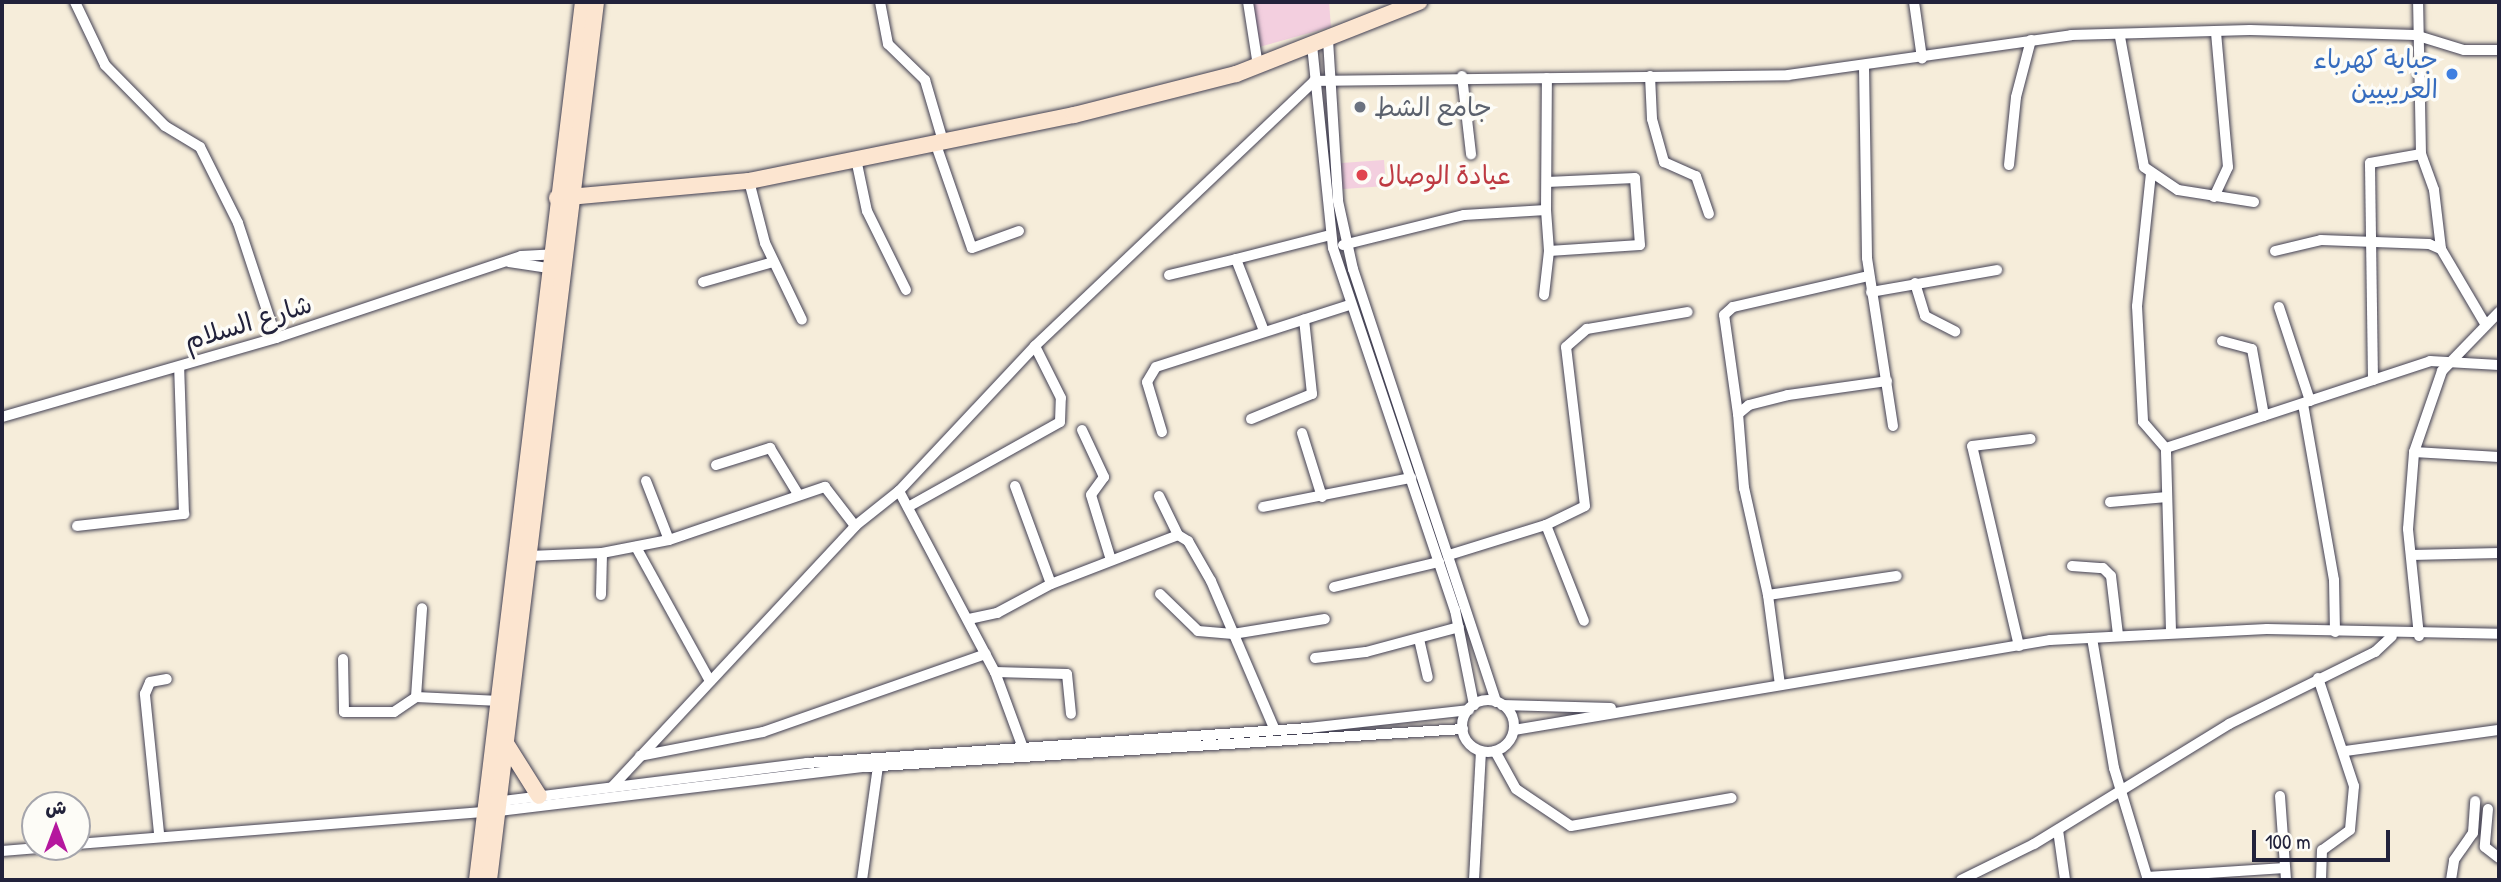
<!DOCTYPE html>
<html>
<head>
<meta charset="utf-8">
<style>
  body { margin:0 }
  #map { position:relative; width:2501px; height:882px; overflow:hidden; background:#f6edda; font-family:"Patrick Hand","Playpen Sans Arabic",sans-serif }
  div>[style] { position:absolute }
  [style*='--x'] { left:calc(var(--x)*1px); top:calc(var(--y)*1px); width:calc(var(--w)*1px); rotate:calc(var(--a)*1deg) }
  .built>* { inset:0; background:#f3cfdf; transform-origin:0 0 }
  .roads { filter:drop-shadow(0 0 2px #424053) drop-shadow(0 0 2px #424053) }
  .street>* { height:10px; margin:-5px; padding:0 5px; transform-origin:5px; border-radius:5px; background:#fff }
  .street>.ring { margin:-5px; padding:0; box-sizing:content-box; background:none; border:10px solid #fff; border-radius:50% }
  .secondary>* { height:16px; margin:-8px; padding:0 8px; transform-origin:8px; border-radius:8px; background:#fce5d0 }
  .dots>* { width:19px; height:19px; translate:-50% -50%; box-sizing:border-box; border:4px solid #fdfcf7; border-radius:50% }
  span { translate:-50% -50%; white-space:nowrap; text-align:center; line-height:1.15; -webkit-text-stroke:7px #fdfcf7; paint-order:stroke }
  .shop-label { font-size:26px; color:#366cbe }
  .right { translate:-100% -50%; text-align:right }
  .worship-label { font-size:26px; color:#5b616d }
  .left { translate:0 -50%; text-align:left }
  .health-label { font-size:26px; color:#be3a42 }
  .street-label { font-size:26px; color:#22223b }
  .frame { position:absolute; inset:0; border:4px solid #22223b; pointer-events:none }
  .north { position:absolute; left:21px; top:791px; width:70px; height:70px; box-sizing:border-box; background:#fdfcf7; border:2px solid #a5a5ac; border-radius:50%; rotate:0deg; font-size:19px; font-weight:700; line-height:28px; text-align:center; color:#22223b }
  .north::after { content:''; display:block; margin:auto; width:24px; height:32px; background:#b5179e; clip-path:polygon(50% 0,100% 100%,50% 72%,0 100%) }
  .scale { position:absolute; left:2252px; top:830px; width:138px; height:32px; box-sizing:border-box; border:4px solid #22223b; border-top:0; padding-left:9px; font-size:21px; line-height:24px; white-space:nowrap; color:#22223b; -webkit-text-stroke:5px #fdfcf7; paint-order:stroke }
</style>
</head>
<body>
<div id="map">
  <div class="built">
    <div style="clip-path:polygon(1253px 2px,1329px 2px,1331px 27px,1259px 47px)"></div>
    <div style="left:1384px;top:160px;width:26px;height:46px;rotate:86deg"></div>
  </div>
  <div class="roads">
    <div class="street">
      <div style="--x:75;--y:2;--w:70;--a:64.5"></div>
      <div style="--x:105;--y:65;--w:86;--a:45.5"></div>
      <div style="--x:165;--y:126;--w:41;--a:31"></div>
      <div style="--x:200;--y:147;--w:85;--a:63.4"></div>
      <div style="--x:238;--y:223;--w:121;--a:71.7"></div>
      <div style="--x:880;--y:2;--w:43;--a:79.2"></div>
      <div style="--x:888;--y:44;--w:52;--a:44.2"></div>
      <div style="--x:925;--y:80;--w:64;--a:73.6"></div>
      <div style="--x:1248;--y:2;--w:65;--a:81.1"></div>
      <div style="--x:1914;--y:2;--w:57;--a:81.9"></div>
      <div style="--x:2120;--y:37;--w:132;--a:79.5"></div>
      <div style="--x:2144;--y:167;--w:41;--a:34.1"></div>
      <div style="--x:2178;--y:190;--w:77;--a:9"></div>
      <div style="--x:1328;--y:40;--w:161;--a:86.4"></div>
      <div style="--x:1338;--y:201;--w:70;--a:77.6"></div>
      <div style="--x:1353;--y:269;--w:456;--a:71.7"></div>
      <div style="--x:1312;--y:45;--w:204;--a:84.1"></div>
      <div style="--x:1333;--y:248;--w:382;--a:71.4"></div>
      <div style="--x:1455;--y:610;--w:97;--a:78.7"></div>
      <div style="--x:1864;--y:66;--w:192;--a:89.1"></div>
      <div style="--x:1867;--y:258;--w:170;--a:81.2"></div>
      <div style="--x:1462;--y:76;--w:79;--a:83.4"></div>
      <div style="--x:1650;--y:76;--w:43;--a:87.3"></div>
      <div style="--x:1652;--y:119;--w:45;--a:74.4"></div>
      <div style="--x:1664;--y:162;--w:35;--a:24"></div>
      <div style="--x:1696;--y:176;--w:40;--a:71.1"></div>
      <div style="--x:935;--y:142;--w:112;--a:70.8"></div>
      <div style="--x:972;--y:248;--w:50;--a:-19.9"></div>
      <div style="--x:2421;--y:154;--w:38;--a:70"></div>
      <div style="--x:2434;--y:190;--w:59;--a:83.2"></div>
      <div style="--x:856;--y:159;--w:53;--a:78.1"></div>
      <div style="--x:867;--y:211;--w:88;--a:63.7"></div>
      <div style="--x:2009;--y:165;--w:68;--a:-84.1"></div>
      <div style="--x:2016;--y:97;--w:59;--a:-75.3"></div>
      <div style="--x:2151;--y:173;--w:134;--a:96"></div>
      <div style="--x:2137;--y:306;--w:116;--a:87"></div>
      <div style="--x:2143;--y:422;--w:35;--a:49"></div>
      <div style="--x:749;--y:181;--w:64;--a:75.5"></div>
      <div style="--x:765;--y:243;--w:85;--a:64.3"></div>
      <div style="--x:2214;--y:197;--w:33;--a:-65"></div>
      <div style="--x:2228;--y:167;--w:135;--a:-95.1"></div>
      <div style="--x:1546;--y:210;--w:41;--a:85.8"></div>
      <div style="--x:1549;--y:251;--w:91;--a:-3.8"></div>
      <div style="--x:1640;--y:245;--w:67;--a:-94.3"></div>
      <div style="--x:1635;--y:178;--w:88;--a:177.4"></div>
      <div style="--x:1343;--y:245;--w:125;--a:-13.9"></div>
      <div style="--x:1464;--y:215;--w:82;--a:-3.5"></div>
      <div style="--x:1546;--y:210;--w:132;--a:-89.6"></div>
      <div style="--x:2275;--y:251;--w:47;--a:-13.4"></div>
      <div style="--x:2321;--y:240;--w:108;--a:2.1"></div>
      <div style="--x:2429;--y:244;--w:13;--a:23"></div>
      <div style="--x:2441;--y:249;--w:85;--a:59.5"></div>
      <div style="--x:509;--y:262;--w:47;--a:8.7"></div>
      <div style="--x:1169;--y:275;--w:69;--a:-13.4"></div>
      <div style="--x:703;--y:282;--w:73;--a:-15.9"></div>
      <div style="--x:1915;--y:283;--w:34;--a:73"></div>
      <div style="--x:1925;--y:316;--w:34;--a:27"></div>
      <div style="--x:1871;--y:292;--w:128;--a:-9.9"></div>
      <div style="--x:1544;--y:295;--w:44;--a:-83.5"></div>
      <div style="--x:2279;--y:307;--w:99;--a:71.7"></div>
      <div style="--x:1264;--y:331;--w:77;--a:-111.3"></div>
      <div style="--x:1236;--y:259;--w:97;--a:-14.3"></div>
      <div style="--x:2222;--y:341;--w:31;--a:15"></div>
      <div style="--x:2252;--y:349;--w:68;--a:79.8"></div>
      <div style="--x:2373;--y:380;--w:217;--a:-90.8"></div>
      <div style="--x:2370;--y:163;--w:52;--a:-10"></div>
      <div style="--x:2421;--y:154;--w:152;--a:-91.1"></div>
      <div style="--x:2303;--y:404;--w:179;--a:80"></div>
      <div style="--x:2334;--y:580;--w:52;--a:88.9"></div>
      <div style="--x:1738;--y:414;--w:100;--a:-98"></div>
      <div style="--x:1724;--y:315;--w:12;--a:-42"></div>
      <div style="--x:1733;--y:307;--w:139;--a:-12.9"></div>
      <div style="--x:2;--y:417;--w:285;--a:-16.1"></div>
      <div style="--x:276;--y:338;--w:258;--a:-18.5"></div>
      <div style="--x:521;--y:256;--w:38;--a:-3"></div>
      <div style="--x:1251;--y:419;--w:66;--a:-22.3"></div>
      <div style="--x:1312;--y:394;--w:75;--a:-96.1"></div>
      <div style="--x:1082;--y:430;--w:52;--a:64.9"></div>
      <div style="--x:1104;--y:477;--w:22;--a:126"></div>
      <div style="--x:1091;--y:495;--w:68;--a:72.9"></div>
      <div style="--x:1162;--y:432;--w:52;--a:-106.7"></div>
      <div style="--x:1147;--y:382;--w:17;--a:-59"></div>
      <div style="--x:1156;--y:367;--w:203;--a:-17.8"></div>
      <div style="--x:1302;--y:433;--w:67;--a:72.6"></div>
      <div style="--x:2414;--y:452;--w:85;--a:3.4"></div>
      <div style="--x:716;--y:465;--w:57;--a:-17.5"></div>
      <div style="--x:770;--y:448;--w:54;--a:58.7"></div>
      <div style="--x:646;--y:481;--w:63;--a:68.7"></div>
      <div style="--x:1015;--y:486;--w:104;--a:69.8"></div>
      <div style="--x:899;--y:491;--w:205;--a:62.1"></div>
      <div style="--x:995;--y:672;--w:84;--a:69.8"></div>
      <div style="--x:1159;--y:496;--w:43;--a:64"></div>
      <div style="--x:2110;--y:502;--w:57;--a:-5"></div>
      <div style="--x:908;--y:507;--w:174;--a:-29.2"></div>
      <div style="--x:1060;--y:422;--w:24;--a:-88"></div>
      <div style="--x:1061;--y:398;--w:58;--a:-116.6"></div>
      <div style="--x:1263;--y:507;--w:151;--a:-11.1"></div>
      <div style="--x:1546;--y:525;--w:43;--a:-26"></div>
      <div style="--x:1585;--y:506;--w:160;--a:-96.8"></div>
      <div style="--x:1566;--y:347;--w:28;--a:-41"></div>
      <div style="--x:1587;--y:329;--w:102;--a:-9.6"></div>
      <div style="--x:77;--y:526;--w:108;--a:-6.4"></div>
      <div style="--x:184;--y:514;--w:147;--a:-91.9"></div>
      <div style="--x:636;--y:547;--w:153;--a:61.1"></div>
      <div style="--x:1449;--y:555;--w:102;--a:-17.2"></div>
      <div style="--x:1546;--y:525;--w:103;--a:68.4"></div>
      <div style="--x:2411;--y:555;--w:88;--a:-1.3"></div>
      <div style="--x:529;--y:556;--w:73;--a:-2.4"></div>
      <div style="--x:602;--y:553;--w:68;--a:-11"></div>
      <div style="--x:669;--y:540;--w:165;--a:-18.8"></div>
      <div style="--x:825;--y:487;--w:49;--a:52.4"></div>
      <div style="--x:2072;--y:566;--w:31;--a:4"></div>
      <div style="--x:2103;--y:568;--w:11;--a:45"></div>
      <div style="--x:2111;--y:576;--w:59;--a:83.2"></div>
      <div style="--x:1334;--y:587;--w:108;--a:-13.4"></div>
      <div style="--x:1160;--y:594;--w:53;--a:44.2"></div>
      <div style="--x:1198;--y:631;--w:35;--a:5"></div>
      <div style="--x:1233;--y:634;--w:93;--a:-9.3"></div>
      <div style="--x:601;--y:595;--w:42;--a:-88.6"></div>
      <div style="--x:1768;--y:595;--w:110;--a:-102.6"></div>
      <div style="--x:1744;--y:488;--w:74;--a:-94.6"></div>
      <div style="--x:1738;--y:414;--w:14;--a:-39"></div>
      <div style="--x:1749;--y:405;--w:40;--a:-14.4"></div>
      <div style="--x:1788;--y:395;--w:100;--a:-8"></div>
      <div style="--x:969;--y:619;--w:29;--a:-12"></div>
      <div style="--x:997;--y:613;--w:61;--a:-28.2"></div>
      <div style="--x:1051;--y:584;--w:136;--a:-21.1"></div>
      <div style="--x:1178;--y:535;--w:12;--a:31"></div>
      <div style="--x:1188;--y:541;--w:46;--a:60.1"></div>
      <div style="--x:1211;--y:581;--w:162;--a:66.8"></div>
      <div style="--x:2171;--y:631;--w:183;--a:-91.6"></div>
      <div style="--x:2166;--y:448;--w:278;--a:-18.2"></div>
      <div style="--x:2430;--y:361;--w:69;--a:3.3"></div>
      <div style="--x:2419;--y:636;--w:108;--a:-95.9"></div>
      <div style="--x:2408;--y:529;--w:77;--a:-85.5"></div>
      <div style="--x:2414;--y:452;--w:86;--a:-70.9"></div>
      <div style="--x:2442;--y:371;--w:82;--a:-46"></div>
      <div style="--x:2092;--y:638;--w:132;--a:80.4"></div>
      <div style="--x:2114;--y:768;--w:117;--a:73.1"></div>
      <div style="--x:1419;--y:639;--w:39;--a:77"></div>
      <div style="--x:2019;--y:646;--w:205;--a:-103.2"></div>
      <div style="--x:1972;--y:446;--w:59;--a:-6.8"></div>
      <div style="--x:1315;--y:658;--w:51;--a:-6.7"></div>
      <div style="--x:1366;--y:652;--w:96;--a:-15"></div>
      <div style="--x:343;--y:659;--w:53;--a:88.9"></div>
      <div style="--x:344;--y:712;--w:50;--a:0"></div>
      <div style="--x:394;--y:712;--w:27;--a:-34"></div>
      <div style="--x:416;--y:697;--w:84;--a:2.7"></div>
      <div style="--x:995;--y:672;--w:72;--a:1.6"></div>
      <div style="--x:1067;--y:674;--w:40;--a:84.3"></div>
      <div style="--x:2318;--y:678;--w:114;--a:71.6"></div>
      <div style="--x:2354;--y:786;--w:44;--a:95.2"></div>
      <div style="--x:2350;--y:830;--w:34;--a:144"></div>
      <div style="--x:2322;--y:850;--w:30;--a:92"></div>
      <div style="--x:1780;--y:685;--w:91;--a:-97.6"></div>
      <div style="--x:1768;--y:595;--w:130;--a:-8.4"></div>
      <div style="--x:416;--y:697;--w:89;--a:-86.1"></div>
      <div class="ring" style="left:1462px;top:700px;width:42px;height:42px"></div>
      <div style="--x:1502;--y:705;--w:109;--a:1.6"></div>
      <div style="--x:1514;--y:730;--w:544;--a:-9.53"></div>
      <div style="--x:2050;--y:640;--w:217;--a:-2.9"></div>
      <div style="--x:2267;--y:629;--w:232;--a:1.2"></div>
      <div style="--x:1495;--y:751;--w:43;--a:61.1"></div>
      <div style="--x:1516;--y:789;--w:66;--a:33.9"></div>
      <div style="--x:1571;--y:826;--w:163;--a:-9.9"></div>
      <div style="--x:2345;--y:751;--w:155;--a:-7.8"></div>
      <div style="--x:640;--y:756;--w:125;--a:-11"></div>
      <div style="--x:763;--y:732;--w:236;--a:-19.3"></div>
      <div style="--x:612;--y:787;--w:357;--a:-47"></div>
      <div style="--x:855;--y:526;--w:56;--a:-38.5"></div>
      <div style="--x:899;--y:491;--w:199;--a:-46.8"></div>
      <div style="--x:1035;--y:346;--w:385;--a:-43.5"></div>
      <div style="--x:1314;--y:81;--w:474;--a:-0.7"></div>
      <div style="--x:1788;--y:75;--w:286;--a:-8"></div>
      <div style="--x:2071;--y:35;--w:179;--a:-1.6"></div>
      <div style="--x:2250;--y:30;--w:165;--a:1.7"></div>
      <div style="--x:2415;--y:35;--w:51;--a:17"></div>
      <div style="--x:2464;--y:50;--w:35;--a:0"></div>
      <div style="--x:2280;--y:796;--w:84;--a:85.9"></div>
      <div style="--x:494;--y:802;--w:315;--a:-7.1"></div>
      <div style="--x:807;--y:763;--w:503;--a:-3.99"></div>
      <div style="--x:1309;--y:728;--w:161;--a:-6.4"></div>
      <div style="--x:2488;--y:809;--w:38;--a:95"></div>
      <div style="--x:2485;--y:847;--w:18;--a:38"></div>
      <div style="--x:2058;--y:830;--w:50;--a:82"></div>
      <div style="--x:159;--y:833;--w:140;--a:-95.8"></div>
      <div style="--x:145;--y:694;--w:13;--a:-67"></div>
      <div style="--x:150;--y:682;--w:17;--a:-10"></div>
      <div style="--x:77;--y:844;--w:423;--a:-4.5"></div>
      <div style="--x:499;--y:811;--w:368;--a:-6.9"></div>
      <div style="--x:864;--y:767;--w:600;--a:-3.63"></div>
      <div style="--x:2;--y:851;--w:49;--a:-4.7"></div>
      <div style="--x:2147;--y:877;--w:138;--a:-3.7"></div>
      <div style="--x:862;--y:880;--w:115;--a:-82"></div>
      <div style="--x:1474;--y:880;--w:129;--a:-86.9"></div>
      <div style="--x:1961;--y:880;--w:81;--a:-26.3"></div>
      <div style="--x:2034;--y:844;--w:229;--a:-31.6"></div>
      <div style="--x:2229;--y:724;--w:163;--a:-26.3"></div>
      <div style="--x:2375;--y:652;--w:23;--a:-43"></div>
      <div style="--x:2451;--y:880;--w:20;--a:-81"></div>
      <div style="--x:2454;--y:860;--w:33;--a:-55"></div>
      <div style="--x:2473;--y:833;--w:32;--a:-86"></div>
    </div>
    <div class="secondary">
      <div style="--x:557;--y:198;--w:193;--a:-5.1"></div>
      <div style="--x:749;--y:181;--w:332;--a:-11.5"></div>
      <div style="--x:1074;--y:115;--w:167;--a:-14.2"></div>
      <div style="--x:1236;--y:74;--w:197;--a:-21.5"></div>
      <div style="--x:507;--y:745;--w:60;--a:57.9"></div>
      <div style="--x:477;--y:880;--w:884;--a:-83.12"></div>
      <div style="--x:489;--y:880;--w:884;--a:-83.05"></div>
    </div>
  </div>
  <div class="dots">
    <div style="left:2452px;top:74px;background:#3f7fe0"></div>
    <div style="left:1360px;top:107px;background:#6b7280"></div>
    <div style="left:1362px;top:175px;background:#e0444e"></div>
  </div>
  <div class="shop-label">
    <span class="right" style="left:2438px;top:74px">جباية كهرباء<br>العريبيين</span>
  </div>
  <div class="worship-label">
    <span class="left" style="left:1374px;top:107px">جامع الشط</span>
  </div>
  <div class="health-label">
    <span class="left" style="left:1378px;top:175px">عيادة الوصال</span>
  </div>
  <div class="street-label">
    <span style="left:248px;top:322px;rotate:-17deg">شارع السلام</span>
  </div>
  <div class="frame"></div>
  <div class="north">ش</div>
  <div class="scale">100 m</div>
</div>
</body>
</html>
